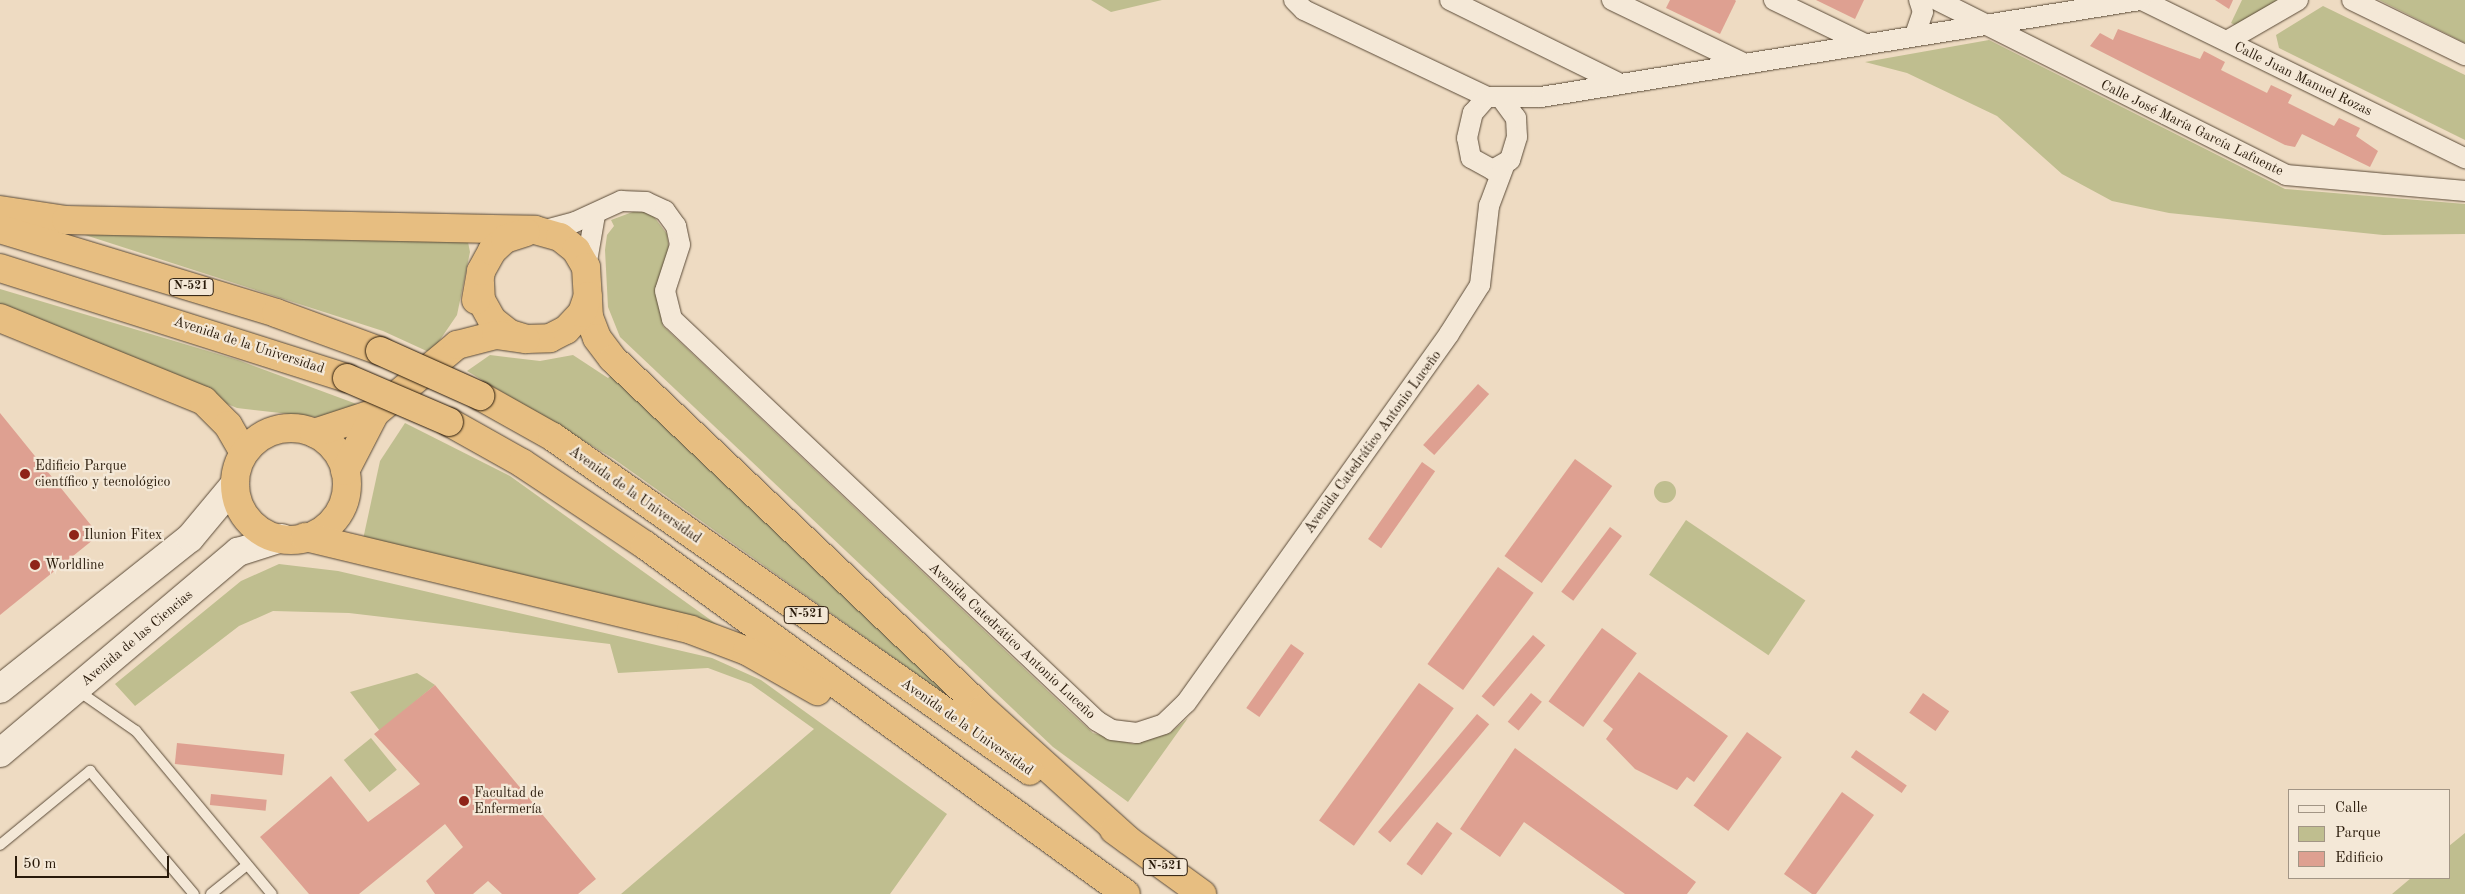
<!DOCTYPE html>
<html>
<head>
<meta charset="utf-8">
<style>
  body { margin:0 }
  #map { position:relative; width:2465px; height:894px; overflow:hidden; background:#eedbc2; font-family:"Old Standard TT",serif }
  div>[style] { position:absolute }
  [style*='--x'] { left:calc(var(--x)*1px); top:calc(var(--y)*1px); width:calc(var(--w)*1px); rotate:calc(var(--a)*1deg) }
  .green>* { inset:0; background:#bfbe8f; transform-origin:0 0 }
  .round { border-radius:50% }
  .building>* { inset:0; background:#dea091; transform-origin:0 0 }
  .roads { filter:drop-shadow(0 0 1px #5a4a37) drop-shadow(0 0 1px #5a4a37) }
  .lane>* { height:10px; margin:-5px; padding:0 5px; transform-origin:5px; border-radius:5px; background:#f4e8d7 }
  .street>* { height:20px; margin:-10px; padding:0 10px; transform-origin:10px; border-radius:10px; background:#f4e8d7 }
  .secondary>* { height:28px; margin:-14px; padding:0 14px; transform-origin:14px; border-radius:14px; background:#f4e8d7 }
  .highway>* { height:28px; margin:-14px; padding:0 14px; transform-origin:14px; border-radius:14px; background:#e7be81 }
  .highway>.ring { margin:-14px; padding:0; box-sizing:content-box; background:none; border:28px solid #e7be81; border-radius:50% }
  .bridges { filter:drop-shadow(0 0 1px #281909) drop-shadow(0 0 1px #281909) }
  .highway-bridge>* { height:28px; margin:-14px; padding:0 14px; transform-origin:14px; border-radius:14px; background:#e7be81 }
  .dots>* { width:14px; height:14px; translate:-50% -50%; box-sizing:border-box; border:2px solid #f4e8d7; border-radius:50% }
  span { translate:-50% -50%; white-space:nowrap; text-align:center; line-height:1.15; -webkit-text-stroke:4.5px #f4e8d7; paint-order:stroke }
  .shield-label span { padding:1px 4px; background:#f4e8d7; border:1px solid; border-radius:4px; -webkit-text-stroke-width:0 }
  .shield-label { font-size:12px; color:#281909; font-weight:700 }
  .street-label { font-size:14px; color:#281909 }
  .poi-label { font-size:14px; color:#281909 }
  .left { translate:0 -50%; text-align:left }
  .legend { position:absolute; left:2288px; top:789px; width:162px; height:90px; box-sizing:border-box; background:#f4e8d7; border:1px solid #a29585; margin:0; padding:6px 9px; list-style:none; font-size:15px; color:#281909 }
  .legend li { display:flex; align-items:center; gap:10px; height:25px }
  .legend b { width:25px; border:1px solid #a29585 }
  .scale { position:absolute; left:15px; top:856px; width:154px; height:22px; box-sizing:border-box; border:2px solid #281909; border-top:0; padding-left:6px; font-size:15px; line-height:18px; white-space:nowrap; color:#281909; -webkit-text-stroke:4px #f4e8d7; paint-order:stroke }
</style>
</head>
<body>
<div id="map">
  <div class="green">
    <div style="clip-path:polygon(1091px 0,1162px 0,1111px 12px)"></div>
    <div style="clip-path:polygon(2242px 0,2279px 0,2237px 26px,2231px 23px)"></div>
    <div style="clip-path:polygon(2379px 0,2465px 0,2465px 43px)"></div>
    <div style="clip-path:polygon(2323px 6px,2465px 75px,2465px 140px,2279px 48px,2276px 35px)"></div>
    <div style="clip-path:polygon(1989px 40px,2285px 189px,2465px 204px,2465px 234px,2383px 235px,2169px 213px,2112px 201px,2062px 174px,1997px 116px,1907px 73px,1865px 62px)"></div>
    <div style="clip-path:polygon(638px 210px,652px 214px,667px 234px,669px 249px,655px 291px,663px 326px,1069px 711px,1093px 733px,1133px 744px,1170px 733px,1188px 718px,1128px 802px,1053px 747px,620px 337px,608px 307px,605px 250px,607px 235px,614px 226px,611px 220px)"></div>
    <div style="clip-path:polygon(151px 230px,468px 242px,470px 252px,457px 315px,431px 353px,383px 331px,85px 235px)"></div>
    <div style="clip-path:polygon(0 289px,238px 360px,362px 406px,324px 418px,237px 408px,0 309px)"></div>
    <div style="clip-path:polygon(490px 355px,540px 361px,573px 355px,608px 378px,612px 375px,947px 689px,949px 697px,614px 459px,467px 371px)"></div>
    <div style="clip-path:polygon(405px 423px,510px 476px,719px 626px,362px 544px,380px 461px)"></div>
    <div class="round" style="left:1654px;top:481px;width:22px;height:22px"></div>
    <div style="left:1686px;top:520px;width:144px;height:66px;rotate:34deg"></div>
    <div style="clip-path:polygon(279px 564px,338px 571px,712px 658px,761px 680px,947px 814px,890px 894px,621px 894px,814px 729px,751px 684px,708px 668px,618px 673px,610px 644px,349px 613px,273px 611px,239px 626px,135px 706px,115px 684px,241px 581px)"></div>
    <div style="clip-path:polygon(417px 673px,435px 685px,380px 731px,350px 692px)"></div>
    <div style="left:371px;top:738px;width:41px;height:35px;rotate:51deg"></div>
    <div style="clip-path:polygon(2465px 833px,2465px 894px,2392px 894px,2411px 878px,2449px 878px,2449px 846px)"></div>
  </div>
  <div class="building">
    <div style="clip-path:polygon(1670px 0,1735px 0,1736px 1px,1720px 34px,1666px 8px)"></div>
    <div style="clip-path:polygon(1816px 0,1864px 0,1855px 19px)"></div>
    <div style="clip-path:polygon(2215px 0,2233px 0,2229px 9px)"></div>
    <div style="clip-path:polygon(2118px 29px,2200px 59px,2204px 51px,2225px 62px,2221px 70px,2267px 93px,2271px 85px,2292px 95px,2288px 103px,2334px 126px,2339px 118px,2360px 128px,2356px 136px,2378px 151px,2370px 167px,2302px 134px,2295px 147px,2285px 145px,2090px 46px,2100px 33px,2113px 40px)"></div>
    <div style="left:1478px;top:384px;width:15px;height:82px;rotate:42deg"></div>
    <div style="clip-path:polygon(0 413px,99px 535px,0 615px)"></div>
    <div style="left:1575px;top:459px;width:46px;height:120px;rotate:36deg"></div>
    <div style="left:1422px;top:462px;width:16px;height:94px;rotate:35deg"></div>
    <div style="left:1610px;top:527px;width:15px;height:81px;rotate:37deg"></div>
    <div style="left:1498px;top:567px;width:44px;height:120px;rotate:36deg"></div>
    <div style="left:1602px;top:628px;width:43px;height:91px;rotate:36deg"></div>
    <div style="left:1533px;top:635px;width:16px;height:80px;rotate:40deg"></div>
    <div style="left:1291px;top:644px;width:16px;height:78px;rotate:35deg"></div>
    <div style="clip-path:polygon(1639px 672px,1728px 736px,1694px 782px,1687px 777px,1677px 790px,1635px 769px,1606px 739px,1613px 729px,1603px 721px)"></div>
    <div style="left:1419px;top:683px;width:43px;height:170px;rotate:36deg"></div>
    <div style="clip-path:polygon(435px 685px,596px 879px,578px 894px,502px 894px,488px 881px,473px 894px,435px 894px,426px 881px,463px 847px,445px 824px,359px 894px,309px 894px,260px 837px,331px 776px,368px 822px,420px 784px,374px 734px)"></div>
    <div style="left:1531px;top:693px;width:14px;height:37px;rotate:39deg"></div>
    <div style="left:1923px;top:693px;width:32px;height:24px;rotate:35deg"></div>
    <div style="left:1477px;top:714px;width:16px;height:154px;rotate:40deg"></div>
    <div style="left:1747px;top:732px;width:43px;height:91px;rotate:36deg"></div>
    <div style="left:177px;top:743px;width:108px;height:21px;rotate:6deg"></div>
    <div style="clip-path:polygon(1515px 748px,1696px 882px,1687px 894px,1625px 894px,1524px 822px,1500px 857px,1460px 829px)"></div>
    <div style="left:1856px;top:750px;width:62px;height:9px;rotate:35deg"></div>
    <div style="clip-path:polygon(1842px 792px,1874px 815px,1816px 894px,1812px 894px,1784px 874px)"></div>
    <div style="left:211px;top:794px;width:56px;height:11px;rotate:6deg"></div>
    <div style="left:1437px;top:822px;width:19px;height:52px;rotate:36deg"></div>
  </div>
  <div class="roads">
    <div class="lane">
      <div style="--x:77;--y:690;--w:72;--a:34.8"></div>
      <div style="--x:136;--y:731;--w:212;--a:50.2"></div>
      <div style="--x:0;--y:845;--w:117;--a:-39.4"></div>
      <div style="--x:90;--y:771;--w:161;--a:49.8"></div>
      <div style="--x:211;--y:894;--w:46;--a:-38.9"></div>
    </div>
    <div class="street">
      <div style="--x:1294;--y:0;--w:14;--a:45"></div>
      <div style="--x:1304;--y:10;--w:203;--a:25.4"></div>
      <div style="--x:1450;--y:0;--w:186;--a:26.2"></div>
      <div style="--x:1612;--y:0;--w:145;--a:25.7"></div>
      <div style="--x:1774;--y:0;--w:101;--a:25.8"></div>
      <div style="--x:1937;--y:0;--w:390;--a:26.6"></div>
      <div style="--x:2286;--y:175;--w:180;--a:5.1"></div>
      <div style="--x:2142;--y:0;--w:360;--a:26.1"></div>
      <div style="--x:2352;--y:0;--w:126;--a:26"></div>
      <div style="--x:1915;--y:35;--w:24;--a:-71"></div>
      <div style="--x:1923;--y:12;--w:13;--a:-108"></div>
      <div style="--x:2227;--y:41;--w:82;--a:-30"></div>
      <div style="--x:1502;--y:99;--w:24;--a:54"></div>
      <div style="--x:1516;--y:118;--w:19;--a:87"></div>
      <div style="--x:1517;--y:137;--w:24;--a:107"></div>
      <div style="--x:1510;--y:160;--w:20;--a:150"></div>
      <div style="--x:1493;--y:170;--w:25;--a:-151"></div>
      <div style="--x:1471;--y:158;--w:20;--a:-101"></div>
      <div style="--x:1467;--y:138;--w:26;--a:-77"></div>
      <div style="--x:1473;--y:113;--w:21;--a:-49"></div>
      <div style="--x:1487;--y:97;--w:54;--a:0"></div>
      <div style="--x:1541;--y:97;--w:607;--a:-9.2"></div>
      <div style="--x:542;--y:231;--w:34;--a:-15"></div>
      <div style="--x:575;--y:222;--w:51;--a:-24.5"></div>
      <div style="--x:621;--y:201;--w:25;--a:2"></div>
      <div style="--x:646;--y:202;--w:21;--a:25"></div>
      <div style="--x:665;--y:211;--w:19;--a:54"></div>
      <div style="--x:676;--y:226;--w:19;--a:78"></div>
      <div style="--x:680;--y:245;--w:48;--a:108.1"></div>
      <div style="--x:665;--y:291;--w:29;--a:76"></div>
      <div style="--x:672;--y:319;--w:585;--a:43.41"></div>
      <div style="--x:1097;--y:721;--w:17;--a:31"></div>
      <div style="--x:1112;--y:730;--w:25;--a:7"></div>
      <div style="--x:1137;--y:733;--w:28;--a:-18"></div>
      <div style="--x:1164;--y:724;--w:30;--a:-44"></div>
      <div style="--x:1186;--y:703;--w:453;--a:-54.5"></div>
      <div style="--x:1449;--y:334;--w:58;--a:-57.7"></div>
      <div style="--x:1480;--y:285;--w:80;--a:-83.5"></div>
      <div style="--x:1489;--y:206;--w:43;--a:-69.4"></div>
      <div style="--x:586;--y:267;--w:53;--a:-80.2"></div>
    </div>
    <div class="secondary">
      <div style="--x:0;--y:689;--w:243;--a:-38.5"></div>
      <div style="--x:190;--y:538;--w:70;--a:-50.2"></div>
      <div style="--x:0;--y:753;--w:312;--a:-40.2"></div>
      <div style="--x:238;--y:552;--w:46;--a:-17.7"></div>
    </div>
    <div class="highway">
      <div style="--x:0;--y:210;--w:67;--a:8.6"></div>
      <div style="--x:66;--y:220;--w:469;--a:1.2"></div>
      <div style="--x:535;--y:230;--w:26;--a:16"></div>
      <div style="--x:560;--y:237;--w:21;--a:39"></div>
      <div style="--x:576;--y:250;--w:20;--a:60"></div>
      <div style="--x:586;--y:267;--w:50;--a:86.6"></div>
      <div style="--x:589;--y:317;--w:22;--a:69"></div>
      <div style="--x:597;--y:338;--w:26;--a:53"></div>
      <div style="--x:613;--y:359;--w:509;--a:43.41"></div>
      <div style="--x:983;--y:709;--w:195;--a:42.1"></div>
      <div style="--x:0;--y:229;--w:288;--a:16.9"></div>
      <div style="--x:276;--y:313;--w:111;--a:20.1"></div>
      <div style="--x:0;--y:268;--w:364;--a:17.6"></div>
      <div style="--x:480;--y:283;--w:17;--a:87"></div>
      <div style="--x:481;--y:300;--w:23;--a:61"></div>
      <div style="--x:492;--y:320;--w:23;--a:38"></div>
      <div style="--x:510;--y:334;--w:17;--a:17"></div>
      <div style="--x:526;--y:339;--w:24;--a:-2"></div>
      <div style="--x:550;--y:338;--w:18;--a:-27"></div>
      <div style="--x:566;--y:330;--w:23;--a:-47"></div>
      <div style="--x:582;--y:313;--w:18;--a:-71"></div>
      <div style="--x:476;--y:300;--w:29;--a:-80"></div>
      <div style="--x:481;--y:271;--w:23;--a:-61"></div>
      <div style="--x:492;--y:251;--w:18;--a:-43"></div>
      <div style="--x:505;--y:239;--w:22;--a:-18"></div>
      <div style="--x:0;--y:318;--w:220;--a:22.1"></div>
      <div style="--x:204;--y:401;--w:34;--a:45"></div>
      <div style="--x:228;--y:425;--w:32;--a:60"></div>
      <div style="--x:480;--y:396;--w:84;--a:29.3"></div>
      <div style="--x:553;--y:437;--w:582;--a:35"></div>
      <div style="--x:449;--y:422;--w:84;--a:29.3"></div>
      <div style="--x:522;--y:463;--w:148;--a:33.7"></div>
      <div style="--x:645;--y:545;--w:594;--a:35.96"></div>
      <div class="ring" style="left:235px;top:428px;width:84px;height:84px"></div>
      <div style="--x:314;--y:433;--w:64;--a:-18.2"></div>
      <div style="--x:375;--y:413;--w:107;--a:-39.7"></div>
      <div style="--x:457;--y:345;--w:40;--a:-14.4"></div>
      <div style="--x:496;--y:335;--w:30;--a:8"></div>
      <div style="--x:345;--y:471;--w:65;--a:-62.7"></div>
      <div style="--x:305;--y:537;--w:397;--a:13.5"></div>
      <div style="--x:691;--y:630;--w:60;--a:20.6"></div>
      <div style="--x:747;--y:651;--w:81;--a:29.7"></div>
      <div style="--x:1114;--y:830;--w:109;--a:36"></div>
    </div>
  </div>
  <div class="bridges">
    <div class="highway-bridge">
      <div style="--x:380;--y:351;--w:110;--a:24.2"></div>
      <div style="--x:347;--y:378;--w:111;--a:23.3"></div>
    </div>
  </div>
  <div class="dots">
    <div style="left:25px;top:474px;background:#8f2418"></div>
    <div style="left:74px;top:535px;background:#8f2418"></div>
    <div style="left:35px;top:565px;background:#8f2418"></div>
    <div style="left:464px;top:801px;background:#8f2418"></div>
  </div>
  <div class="shield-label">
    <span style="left:191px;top:287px">N-521</span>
    <span style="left:806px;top:615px">N-521</span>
    <span style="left:1165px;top:867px">N-521</span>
  </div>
  <div class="street-label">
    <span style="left:2303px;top:79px;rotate:26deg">Calle Juan Manuel Rozas</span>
    <span style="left:2192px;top:128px;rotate:26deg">Calle José María García Lafuente</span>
    <span style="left:249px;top:345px;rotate:18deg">Avenida de la Universidad</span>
    <span style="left:1373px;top:442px;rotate:-54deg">Avenida Catedrático Antonio Luceño</span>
    <span style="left:635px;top:495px;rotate:35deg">Avenida de la Universidad</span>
    <span style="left:137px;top:638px;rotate:-40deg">Avenida de las Ciencias</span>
    <span style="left:1012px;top:641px;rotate:43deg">Avenida Catedrático Antonio Luceño</span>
    <span style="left:967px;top:727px;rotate:35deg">Avenida de la Universidad</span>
  </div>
  <div class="poi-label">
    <span class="left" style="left:35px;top:474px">Edificio Parque<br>científico y tecnológico</span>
    <span class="left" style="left:84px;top:535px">Ilunion Fitex</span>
    <span class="left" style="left:45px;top:565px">Worldline</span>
    <span class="left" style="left:474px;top:801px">Facultad de<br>Enfermería</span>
  </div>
  <ul class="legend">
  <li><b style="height:6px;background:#f4e8d7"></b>Calle</li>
  <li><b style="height:14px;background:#bfbe8f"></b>Parque</li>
  <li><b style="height:14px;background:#dea091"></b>Edificio</li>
  </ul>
  <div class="scale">50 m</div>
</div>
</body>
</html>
